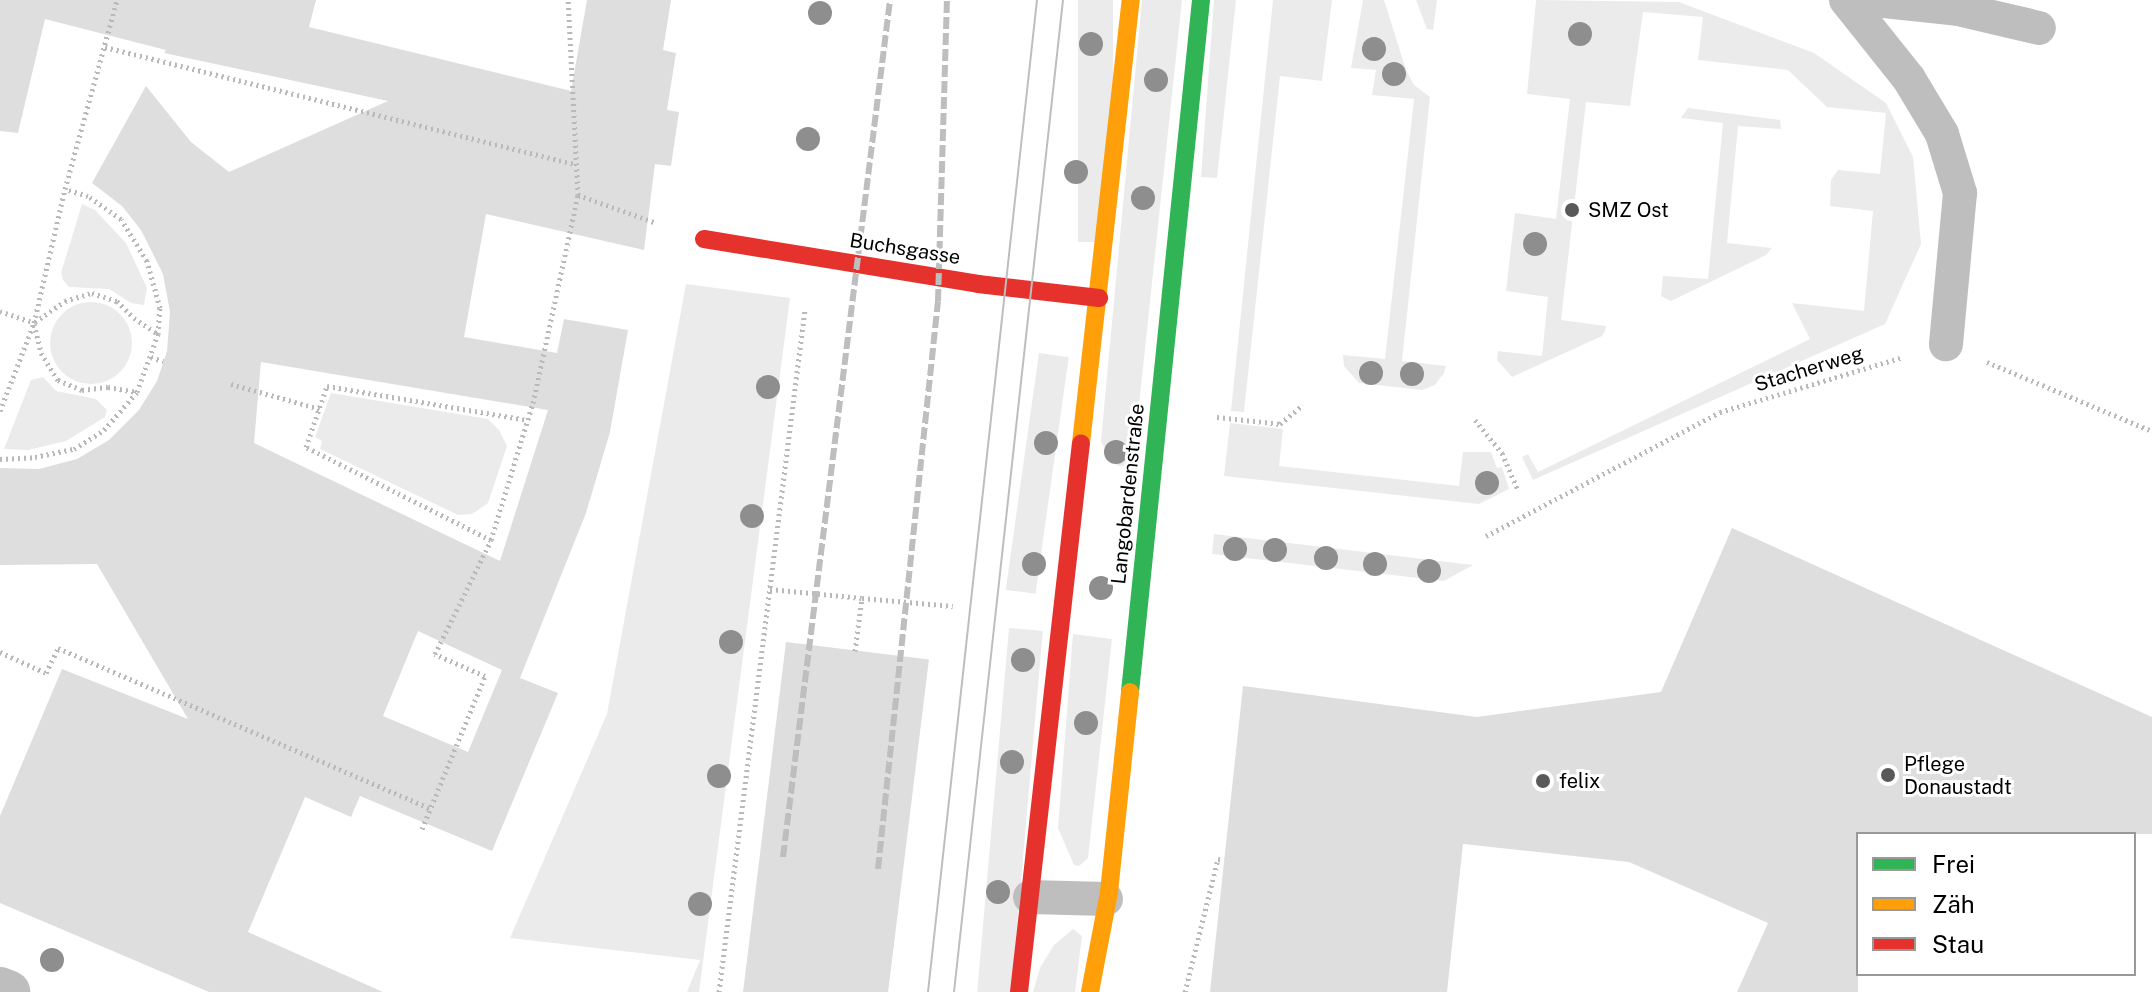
<!DOCTYPE html>
<html>
<head>
<meta charset="utf-8">
<style>
  body { margin:0 }
  #map { position:relative; width:2152px; height:992px; overflow:hidden; background:#fff; font-family:"Public Sans",sans-serif }
  div>[style] { position:absolute }
  [style*='--x'] { left:calc(var(--x)*1px); top:calc(var(--y)*1px); width:calc(var(--w)*1px); rotate:calc(var(--a)*1deg) }
  .green>* { inset:0; background:#ebebeb; transform-origin:0 0 }
  .round { border-radius:50% }
  .building>* { inset:0; background:#dedede; transform-origin:0 0 }
  .path>* { height:5px; margin-top:-2.5px; transform-origin:0; background:repeating-linear-gradient(90deg,#b9b9b9 0 2px,transparent 0 6px) }
  .lane>* { height:34px; margin:-17px; padding:0 17px; transform-origin:17px; border-radius:17px; background:#bebebe }
  .street>* { height:44px; margin:-22px; padding:0 22px; transform-origin:22px; border-radius:22px; background:#bebebe }
  .fast>* { height:18px; margin:-9px; padding:0 9px; transform-origin:9px; border-radius:9px; background:#30b455 }
  .slow>* { height:18px; margin:-9px; padding:0 9px; transform-origin:9px; border-radius:9px; background:#ff9f0a }
  .jam>* { height:18px; margin:-9px; padding:0 9px; transform-origin:9px; border-radius:9px; background:#e5322d }
  .tram>* { height:2px; margin:-1px; padding:0 1px; transform-origin:1px; border-radius:1px; background:#bebebe }
  .rail>* { height:6px; margin-top:-3px; transform-origin:0; background:repeating-linear-gradient(90deg,#bebebe 0 12px,transparent 0 16px) }
  .trees>* { width:24px; height:24px; margin:-12px; border-radius:50%; background:#8e8e8e }
  .dots>* { width:22px; height:22px; translate:-50% -50%; box-sizing:border-box; border:4px solid #fff; border-radius:50% }
  span { translate:-50% -50%; white-space:nowrap; text-align:center; line-height:1.15; -webkit-text-stroke:6px #fff; paint-order:stroke }
  .poi-label { font-size:20px; color:#000 }
  .left { translate:0 -50%; text-align:left }
  .street-label { font-size:20px; color:#000 }
  .legend { position:absolute; left:1856px; top:832px; width:280px; height:144px; box-sizing:border-box; background:#fff; border:2px solid #999; margin:0; padding:10px 14px; list-style:none; font-size:24px; color:#000 }
  .legend li { display:flex; align-items:center; gap:16px; height:40px }
  .legend b { width:40px; border:2px solid #999 }
</style>
</head>
<body>
<div id="map">
  <div class="green">
    <div style="left:1078px;top:0;width:35px;height:242px"></div>
    <div style="clip-path:polygon(1142px 0,1182px 0,1133px 462px,1129px 466px,1119px 466px,1111px 462px,1101px 441px)"></div>
    <div style="clip-path:polygon(1214px 0,1236px 0,1217px 178px,1201px 177px)"></div>
    <div style="clip-path:polygon(1273px 0,1332px 0,1322px 81px,1280px 76px,1244px 412px,1231px 411px)"></div>
    <div style="clip-path:polygon(1363px 0,1384px 0,1406px 70px,1414px 85px,1430px 97px,1402px 361px,1446px 366px,1444px 373px,1435px 385px,1422px 390px,1359px 383px,1344px 366px,1343px 355px,1385px 359px,1414px 99px,1372px 95px,1376px 70px,1351px 68px)"></div>
    <div style="clip-path:polygon(1416px 0,1437px 0,1433px 30px,1427px 29px)"></div>
    <div style="clip-path:polygon(1536px 0,1679px 2px,1814px 53px,1886px 103px,1913px 157px,1921px 244px,1885px 324px,1533px 480px,1522px 457px,1528px 454px,1538px 472px,1810px 339px,1792px 303px,1864px 311px,1873px 211px,1830px 206px,1831px 180px,1838px 170px,1880px 174px,1886px 113px,1827px 107px,1788px 70px,1698px 60px,1703px 17px,1643px 12px,1630px 106px,1586px 102px,1561px 320px,1606px 326px,1605px 331px,1602px 336px,1512px 377px,1497px 360px,1498px 351px,1542px 356px,1548px 297px,1506px 291px,1515px 213px,1556px 219px,1570px 99px,1527px 94px)"></div>
    <div style="clip-path:polygon(1688px 108px,1780px 120px,1781px 129px,1738px 126px,1727px 243px,1772px 248px,1766px 255px,1671px 301px,1661px 296px,1663px 276px,1708px 279px,1723px 123px,1681px 118px)"></div>
    <div style="clip-path:polygon(82px 204px,95px 210px,126px 243px,147px 288px,144px 305px,131px 303px,109px 289px,69px 287px,63px 280px,61px 273px)"></div>
    <div style="clip-path:polygon(686px 284px,790px 298px,699px 992px,687px 992px,700px 960px,510px 938px,607px 714px)"></div>
    <div class="round" style="left:50px;top:302px;width:82px;height:82px"></div>
    <div style="left:1039px;top:353px;width:30px;height:239px;rotate:8deg"></div>
    <div style="clip-path:polygon(43px 377px,56px 391px,96px 399px,107px 410px,105px 417px,66px 441px,28px 450px,4px 449px,31px 380px)"></div>
    <div style="clip-path:polygon(331px 393px,488px 419px,499px 430px,507px 446px,488px 503px,472px 514px,458px 515px,320px 449px,322px 441px,315px 437px)"></div>
    <div style="clip-path:polygon(1230px 423px,1283px 429px,1279px 466px,1459px 486px,1463px 452px,1491px 452px,1497px 468px,1502px 467px,1509px 489px,1479px 504px,1224px 476px)"></div>
    <div style="clip-path:polygon(1214px 534px,1473px 565px,1444px 581px,1212px 554px)"></div>
    <div style="left:1009px;top:628px;width:34px;height:366px;rotate:5deg"></div>
    <div style="clip-path:polygon(1073px 634px,1112px 639px,1088px 858px,1079px 866px,1074px 865px,1058px 828px)"></div>
    <div style="clip-path:polygon(1073px 929px,1082px 936px,1075px 992px,1033px 992px,1040px 968px,1054px 945px)"></div>
  </div>
  <div class="building">
    <div style="clip-path:polygon(evenodd,0 0,316px 0,309px 27px,571px 91px,587px 0,671px 0,663px 50px,676px 53px,667px 110px,679px 112px,671px 166px,655px 164px,644px 250px,486px 214px,464px 337px,557px 353px,564px 319px,628px 330px,610px 432px,586px 513px,520px 678px,558px 693px,492px 851px,360px 796px,351px 817px,305px 797px,248px 932px,383px 992px,209px 992px,0 903px,0 816px,62px 669px,188px 719px,97px 564px,0 565px,0 468px,39px 469px,77px 459px,109px 440px,139px 410px,157px 381px,167px 351px,170px 312px,163px 274px,141px 230px,122px 206px,92px 183px,146px 86px,191px 142px,229px 172px,388px 101px,164px 53px,166px 50px,45px 19px,18px 133px,0 131px,0 0,261px 362px,548px 410px,500px 561px,254px 443px,261px 362px,0 0,418px 631px,502px 670px,468px 752px,383px 716px,418px 631px)"></div>
    <div style="clip-path:polygon(1732px 528px,2152px 717px,2152px 834px,1858px 834px,1858px 992px,1737px 992px,1768px 923px,1629px 862px,1463px 844px,1447px 992px,1210px 992px,1243px 686px,1477px 717px,1661px 692px)"></div>
    <div style="left:786px;top:642px;width:144px;height:353px;rotate:7deg"></div>
  </div>
  <div class="path">
    <div style="--x:105;--y:47;--w:485;--a:14"></div>
    <div style="--x:578;--y:195;--w:81;--a:19.6"></div>
    <div style="--x:0;--y:311;--w:36;--a:19"></div>
    <div style="--x:35;--y:322;--w:37;--a:-35"></div>
    <div style="--x:65;--y:301;--w:28;--a:-17"></div>
    <div style="--x:92;--y:293;--w:26;--a:18"></div>
    <div style="--x:117;--y:301;--w:24;--a:45"></div>
    <div style="--x:134;--y:318;--w:29;--a:34"></div>
    <div style="--x:34;--y:324;--w:30;--a:76"></div>
    <div style="--x:41;--y:353;--w:32;--a:58"></div>
    <div style="--x:58;--y:380;--w:26;--a:23"></div>
    <div style="--x:82;--y:390;--w:26;--a:-7"></div>
    <div style="--x:108;--y:387;--w:29;--a:10"></div>
    <div style="--x:151;--y:357;--w:13;--a:18"></div>
    <div style="--x:1987;--y:362;--w:179;--a:22.7"></div>
    <div style="--x:231;--y:384;--w:92;--a:15.7"></div>
    <div style="--x:0;--y:411;--w:94;--a:-68.9"></div>
    <div style="--x:34;--y:323;--w:138;--a:-77"></div>
    <div style="--x:65;--y:189;--w:196;--a:-74.6"></div>
    <div style="--x:1217;--y:417;--w:63;--a:6.3"></div>
    <div style="--x:1280;--y:424;--w:30;--a:-40"></div>
    <div style="--x:1475;--y:420;--w:43;--a:50.7"></div>
    <div style="--x:1502;--y:453;--w:40;--a:66.6"></div>
    <div style="--x:0;--y:459;--w:35;--a:-3"></div>
    <div style="--x:35;--y:457;--w:40;--a:-12"></div>
    <div style="--x:74;--y:449;--w:36;--a:-32"></div>
    <div style="--x:104;--y:430;--w:50;--a:-49"></div>
    <div style="--x:137;--y:392;--w:62;--a:-70.1"></div>
    <div style="--x:158;--y:334;--w:26;--a:-86"></div>
    <div style="--x:160;--y:308;--w:49;--a:-105.5"></div>
    <div style="--x:147;--y:261;--w:49;--a:-121.8"></div>
    <div style="--x:121;--y:219;--w:40;--a:-145.1"></div>
    <div style="--x:88;--y:196;--w:24;--a:-163"></div>
    <div style="--x:1486;--y:536;--w:265;--a:-27.9"></div>
    <div style="--x:1720;--y:412;--w:191;--a:-16.7"></div>
    <div style="--x:491;--y:540;--w:207;--a:-153.3"></div>
    <div style="--x:306;--y:447;--w:65;--a:-71"></div>
    <div style="--x:327;--y:386;--w:203;--a:9.6"></div>
    <div style="--x:770;--y:589;--w:92;--a:5.6"></div>
    <div style="--x:855;--y:651;--w:53;--a:-82.5"></div>
    <div style="--x:862;--y:598;--w:91;--a:5"></div>
    <div style="--x:0;--y:652;--w:51;--a:24.5"></div>
    <div style="--x:46;--y:673;--w:28;--a:-64"></div>
    <div style="--x:58;--y:648;--w:405;--a:23.3"></div>
    <div style="--x:422;--y:829;--w:165;--a:-67.6"></div>
    <div style="--x:485;--y:676;--w:55;--a:-156.3"></div>
    <div style="--x:435;--y:654;--w:127;--a:-63.8"></div>
    <div style="--x:491;--y:540;--w:143;--a:-73"></div>
    <div style="--x:533;--y:403;--w:213;--a:-77.8"></div>
    <div style="--x:578;--y:195;--w:195;--a:-92.9"></div>
    <div style="--x:719;--y:992;--w:688;--a:-82.82"></div>
    <div style="--x:1185;--y:992;--w:137;--a:-76.1"></div>
    <div style="--x:1218;--y:859;--w:6;--a:9"></div>
  </div>
  <div class="lane">
    <div style="--x:1846;--y:0;--w:101;--a:51.4"></div>
    <div style="--x:1909;--y:79;--w:64;--a:59"></div>
    <div style="--x:1942;--y:134;--w:62;--a:73"></div>
    <div style="--x:1960;--y:193;--w:152;--a:95.3"></div>
    <div style="--x:1875;--y:0;--w:83;--a:6.2"></div>
    <div style="--x:1958;--y:9;--w:83;--a:13.2"></div>
    <div style="--x:1030;--y:897;--w:76;--a:1.5"></div>
  </div>
  <div class="street">
    <div style="--x:0;--y:989;--w:9;--a:21"></div>
  </div>
  <div class="fast">
    <div style="--x:1130;--y:692;--w:696;--a:-84.14"></div>
  </div>
  <div class="slow">
    <div style="--x:1081;--y:443;--w:446;--a:-83.6"></div>
    <div style="--x:1090;--y:992;--w:102;--a:-79.2"></div>
    <div style="--x:1109;--y:892;--w:201;--a:-84"></div>
  </div>
  <div class="jam">
    <div style="--x:704;--y:239;--w:278;--a:9.3"></div>
    <div style="--x:978;--y:284;--w:122;--a:6.6"></div>
    <div style="--x:1019;--y:992;--w:552;--a:-83.56"></div>
  </div>
  <div class="tram">
    <div style="--x:928;--y:992;--w:998;--a:-83.73"></div>
    <div style="--x:954;--y:992;--w:998;--a:-83.73"></div>
  </div>
  <div class="rail">
    <div style="--x:783;--y:857;--w:864;--a:-82.88"></div>
    <div style="--x:878;--y:869;--w:571;--a:-83.97"></div>
    <div style="--x:938;--y:301;--w:301;--a:-88.3"></div>
  </div>
  <div class="trees">
    <div style="left:820px;top:13px"></div>
    <div style="left:1580px;top:34px"></div>
    <div style="left:1091px;top:44px"></div>
    <div style="left:1374px;top:49px"></div>
    <div style="left:1394px;top:74px"></div>
    <div style="left:1156px;top:80px"></div>
    <div style="left:808px;top:139px"></div>
    <div style="left:1076px;top:172px"></div>
    <div style="left:1143px;top:198px"></div>
    <div style="left:1535px;top:244px"></div>
    <div style="left:1371px;top:373px"></div>
    <div style="left:1412px;top:374px"></div>
    <div style="left:768px;top:387px"></div>
    <div style="left:1046px;top:443px"></div>
    <div style="left:1116px;top:452px"></div>
    <div style="left:1487px;top:483px"></div>
    <div style="left:752px;top:516px"></div>
    <div style="left:1235px;top:549px"></div>
    <div style="left:1275px;top:550px"></div>
    <div style="left:1326px;top:558px"></div>
    <div style="left:1034px;top:564px"></div>
    <div style="left:1375px;top:564px"></div>
    <div style="left:1429px;top:571px"></div>
    <div style="left:1101px;top:588px"></div>
    <div style="left:731px;top:642px"></div>
    <div style="left:1023px;top:660px"></div>
    <div style="left:1086px;top:723px"></div>
    <div style="left:1012px;top:762px"></div>
    <div style="left:719px;top:776px"></div>
    <div style="left:998px;top:892px"></div>
    <div style="left:700px;top:904px"></div>
    <div style="left:52px;top:960px"></div>
  </div>
  <div class="dots">
    <div style="left:1572px;top:210px;background:#595959"></div>
    <div style="left:1888px;top:775px;background:#595959"></div>
    <div style="left:1543px;top:781px;background:#595959"></div>
  </div>
  <div class="poi-label">
    <span class="left" style="left:1588px;top:210px">SMZ Ost</span>
    <span class="left" style="left:1904px;top:776px">Pflege<br>Donaustadt</span>
    <span class="left" style="left:1559px;top:781px">felix</span>
  </div>
  <div class="street-label">
    <span style="left:905px;top:249px;rotate:9deg">Buchsgasse</span>
    <span style="left:1809px;top:369px;rotate:-17deg">Stacherweg</span>
    <span style="left:1128px;top:494px;rotate:-84deg">Langobardenstraße</span>
  </div>
  <ul class="legend">
  <li><b style="height:10px;background:#30b455"></b>Frei</li>
  <li><b style="height:10px;background:#ff9f0a"></b>Zäh</li>
  <li><b style="height:10px;background:#e5322d"></b>Stau</li>
  </ul>
</div>
</body>
</html>
